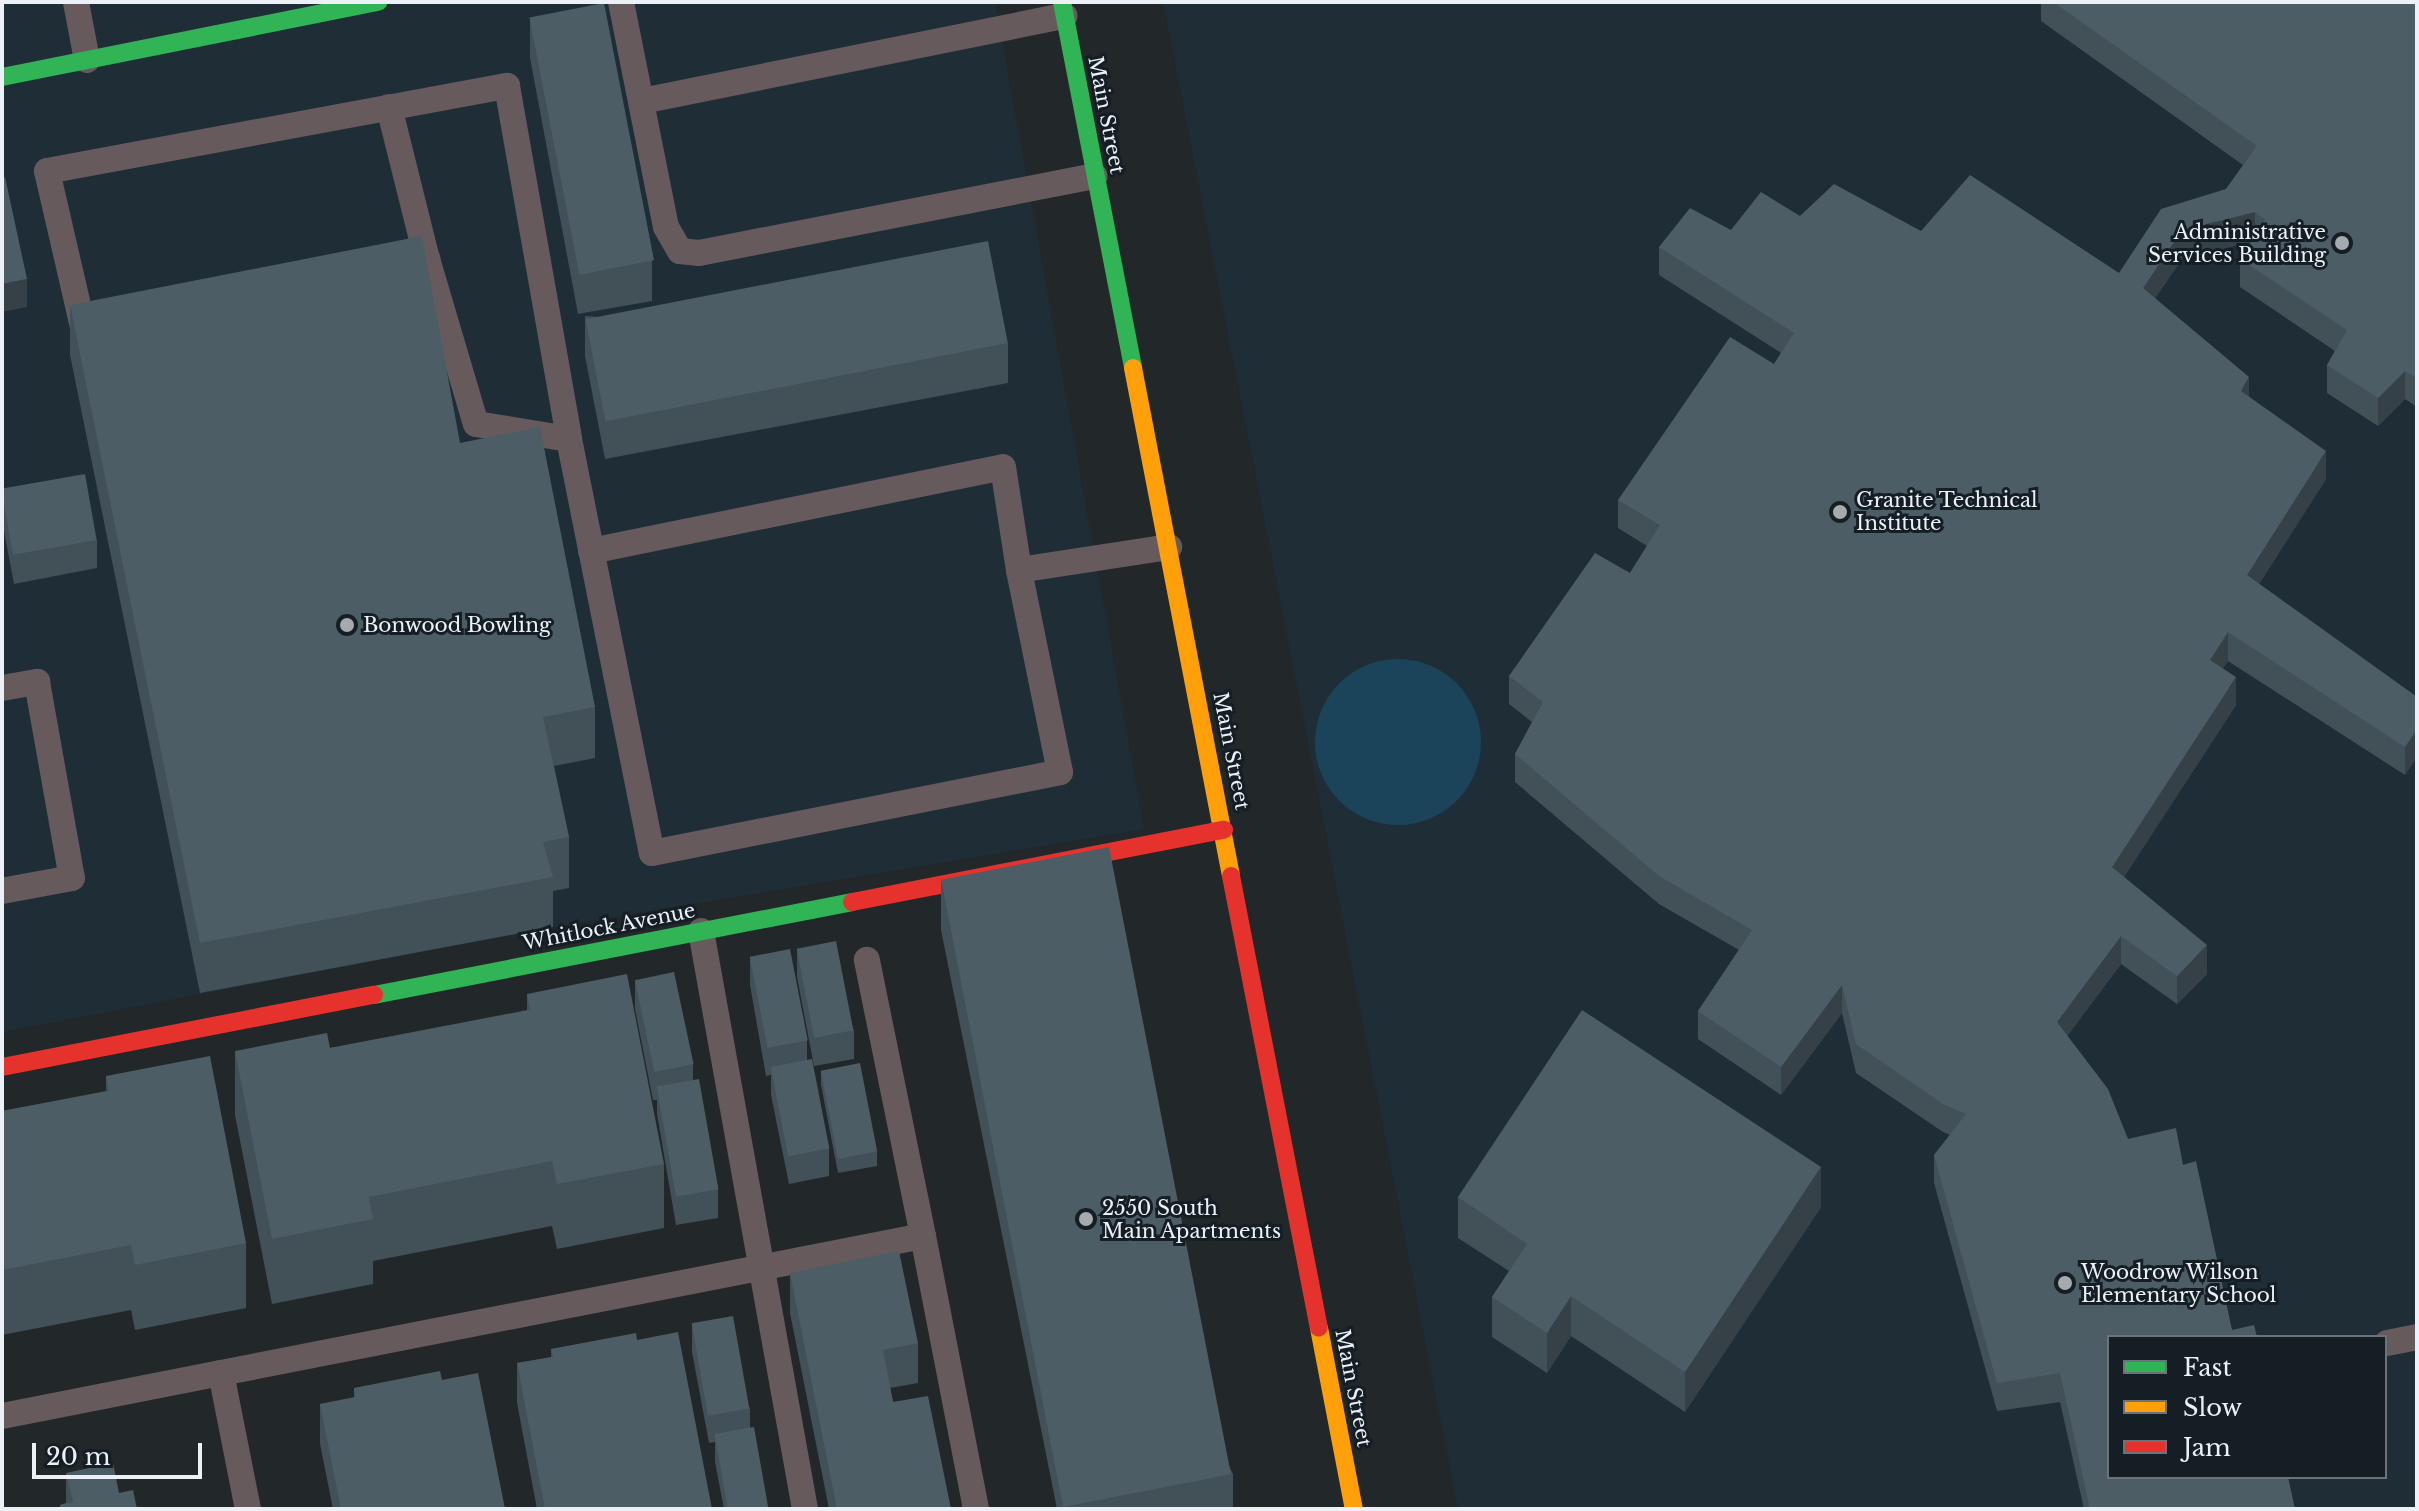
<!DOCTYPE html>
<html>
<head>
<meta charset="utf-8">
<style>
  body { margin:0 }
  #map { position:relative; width:2419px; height:1511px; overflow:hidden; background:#22272a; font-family:"Libre Baskerville",serif }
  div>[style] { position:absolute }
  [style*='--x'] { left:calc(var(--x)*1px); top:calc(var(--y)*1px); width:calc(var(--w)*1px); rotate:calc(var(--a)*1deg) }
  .built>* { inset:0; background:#1f2d37 }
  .green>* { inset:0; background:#1b435a }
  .round { border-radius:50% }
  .lane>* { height:26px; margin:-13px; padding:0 13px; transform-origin:13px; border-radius:13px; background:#665a5d }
  .fast>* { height:18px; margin:-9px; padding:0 9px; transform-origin:9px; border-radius:9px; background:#30b455 }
  .slow>* { height:18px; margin:-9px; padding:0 9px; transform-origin:9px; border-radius:9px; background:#ff9f0a }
  .jam>* { height:18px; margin:-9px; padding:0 9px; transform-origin:9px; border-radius:9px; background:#e5322d }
  .wall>* { inset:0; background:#425058 }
  .shaded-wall>* { inset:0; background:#364147 }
  .building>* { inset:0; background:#4d5d66; transform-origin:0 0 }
  .dots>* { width:22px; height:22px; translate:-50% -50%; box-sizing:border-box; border:4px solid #151e25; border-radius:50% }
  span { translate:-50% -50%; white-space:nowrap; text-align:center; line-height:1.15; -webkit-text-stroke:6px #151e25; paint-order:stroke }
  .street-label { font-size:20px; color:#ebf1f6 }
  .poi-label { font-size:20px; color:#ebf1f6 }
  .right { translate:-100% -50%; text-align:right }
  .left { translate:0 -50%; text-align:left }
  .frame { position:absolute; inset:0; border:4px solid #ebf1f6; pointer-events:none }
  .legend { position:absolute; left:2107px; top:1335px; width:280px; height:144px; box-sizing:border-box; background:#151e25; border:2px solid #6b7279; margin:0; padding:10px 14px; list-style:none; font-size:24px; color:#ebf1f6 }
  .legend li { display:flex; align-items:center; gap:16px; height:40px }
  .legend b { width:40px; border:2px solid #6b7279 }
  .scale { position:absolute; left:32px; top:1443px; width:170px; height:36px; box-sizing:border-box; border:4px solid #ebf1f6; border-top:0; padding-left:10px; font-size:24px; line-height:28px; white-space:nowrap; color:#ebf1f6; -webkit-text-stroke:6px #151e25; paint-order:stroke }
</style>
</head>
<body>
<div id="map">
  <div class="built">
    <div style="clip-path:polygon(2px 2px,995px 2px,1144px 829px,553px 927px,2px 1032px)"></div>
    <div style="clip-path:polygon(evenodd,1163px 2px,2417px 2px,2417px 1509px,1458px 1509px,1163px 2px,2109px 1337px,2385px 1337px,2385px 1477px,2109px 1477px,2109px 1337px)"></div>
  </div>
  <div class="green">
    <div class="round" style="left:1315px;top:659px;width:166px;height:166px"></div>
  </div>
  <div class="lane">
    <div style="--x:76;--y:2;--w:59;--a:79.3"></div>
    <div style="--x:621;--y:2;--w:229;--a:78.7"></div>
    <div style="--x:666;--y:227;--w:28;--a:60"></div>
    <div style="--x:680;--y:251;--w:19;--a:6"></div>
    <div style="--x:699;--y:253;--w:403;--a:-11"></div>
    <div style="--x:642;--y:101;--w:431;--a:-11.4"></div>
    <div style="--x:389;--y:107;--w:157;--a:76"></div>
    <div style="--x:394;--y:265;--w:34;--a:-10"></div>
    <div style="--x:427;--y:259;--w:172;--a:73.5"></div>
    <div style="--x:476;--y:424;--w:94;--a:9.2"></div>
    <div style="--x:569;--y:439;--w:422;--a:78.7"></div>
    <div style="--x:652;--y:853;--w:416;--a:-11.2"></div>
    <div style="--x:1060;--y:772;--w:206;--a:-101.5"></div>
    <div style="--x:1019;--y:570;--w:152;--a:-8.7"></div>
    <div style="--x:93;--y:325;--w:10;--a:169"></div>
    <div style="--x:83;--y:327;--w:160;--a:-103"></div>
    <div style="--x:47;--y:171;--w:468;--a:-10.5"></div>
    <div style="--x:507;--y:86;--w:358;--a:80"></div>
    <div style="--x:591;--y:551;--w:420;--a:-11.5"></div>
    <div style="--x:1003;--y:467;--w:104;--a:81.2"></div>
    <div style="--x:2;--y:688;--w:36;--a:-10"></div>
    <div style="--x:37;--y:682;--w:199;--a:79.9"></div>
    <div style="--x:72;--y:878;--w:71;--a:169.5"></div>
    <div style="--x:701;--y:931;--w:587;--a:79.8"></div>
    <div style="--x:923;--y:1236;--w:278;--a:79"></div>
    <div style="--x:2387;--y:1343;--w:31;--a:-11"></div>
    <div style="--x:221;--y:1373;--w:715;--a:-11.04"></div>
    <div style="--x:923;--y:1236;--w:282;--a:-101.5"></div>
    <div style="--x:2;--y:1416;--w:223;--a:-11.1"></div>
    <div style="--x:221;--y:1373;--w:139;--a:78.8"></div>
  </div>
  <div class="fast">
    <div style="--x:1062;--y:2;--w:373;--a:79"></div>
    <div style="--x:2;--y:77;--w:384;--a:-11.3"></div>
    <div style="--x:374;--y:995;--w:487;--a:-11"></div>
  </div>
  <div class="slow">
    <div style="--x:1133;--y:368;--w:517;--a:79.08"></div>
    <div style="--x:1319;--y:1328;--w:184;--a:79.1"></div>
  </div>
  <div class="jam">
    <div style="--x:1231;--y:876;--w:460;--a:79"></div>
    <div style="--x:852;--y:902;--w:379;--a:-11"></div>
    <div style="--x:2;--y:1067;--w:379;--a:-11"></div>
  </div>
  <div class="wall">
    <div style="clip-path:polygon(2041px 2px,2417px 2px,2417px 407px,2405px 399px,2378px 426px,2327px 393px,2327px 365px,2335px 351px,2240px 287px,2240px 259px,2251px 241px,2182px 259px,2155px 298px,2326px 479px,2259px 584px,2417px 697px,2417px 757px,2405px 775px,2228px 661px,2223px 668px,2236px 705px,2124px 877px,2207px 974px,2177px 1004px,2121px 964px,2067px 1036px,2128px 1139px,2183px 1165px,2232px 1330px,2295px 1509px,2084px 1509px,2060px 1402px,1997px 1411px,1934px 1183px,1934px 1155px,1950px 1135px,1943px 1132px,1856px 1073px,1842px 1013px,1781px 1095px,1698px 1039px,1698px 1011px,1739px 950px,1659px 904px,1515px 782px,1515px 754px,1532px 722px,1509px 704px,1509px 676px,1630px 573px,1647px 546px,1618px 528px,1618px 500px,1774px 364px,1781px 353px,1659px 275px,1659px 247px,1800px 216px,1921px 231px,2119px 273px,2226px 189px,2243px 165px,2041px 21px)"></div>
    <div style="clip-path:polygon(530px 18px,652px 261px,652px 301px,578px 314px,530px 58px)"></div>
    <div style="clip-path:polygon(70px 305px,460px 443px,595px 707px,595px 758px,554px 766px,569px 837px,569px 888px,553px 891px,553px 927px,200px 993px,70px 355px)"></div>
    <div style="clip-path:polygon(585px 316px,1008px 343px,1008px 383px,605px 459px,585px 356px)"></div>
    <div style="clip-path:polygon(2px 490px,97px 540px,97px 568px,14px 584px,2px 520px)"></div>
    <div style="clip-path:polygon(941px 880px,1233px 1474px,1233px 1509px,1057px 1509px,941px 930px)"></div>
    <div style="clip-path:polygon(797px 949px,854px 1030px,854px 1059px,814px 1066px,797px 977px)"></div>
    <div style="clip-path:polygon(750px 957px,807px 1040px,807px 1060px,829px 1148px,829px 1176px,789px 1184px,771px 1095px,771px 1075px,766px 1076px,750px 985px)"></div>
    <div style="clip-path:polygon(635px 981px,693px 1064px,693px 1080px,718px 1189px,718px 1218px,676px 1225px,657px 1114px,657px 1100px,653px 1100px,635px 1009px)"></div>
    <div style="clip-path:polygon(527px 994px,664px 1164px,664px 1228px,557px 1249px,552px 1226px,373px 1261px,373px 1284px,272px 1304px,235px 1115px,235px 1051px,330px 1048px,527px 1010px)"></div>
    <div style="clip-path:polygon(821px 1071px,877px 1151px,877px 1166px,838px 1173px,821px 1085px)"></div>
    <div style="clip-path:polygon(106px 1076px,246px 1243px,246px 1308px,135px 1330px,131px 1310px,2px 1335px,2px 1111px,106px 1091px)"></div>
    <div style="clip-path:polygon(1458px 1197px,1821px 1207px,1685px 1412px,1571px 1336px,1547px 1373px,1492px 1337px,1492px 1297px,1509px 1271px,1458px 1238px)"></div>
    <div style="clip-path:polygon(790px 1273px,918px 1343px,918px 1383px,890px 1388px,893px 1402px,951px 1509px,829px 1509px,790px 1313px)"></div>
    <div style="clip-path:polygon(692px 1324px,750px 1408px,750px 1428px,768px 1509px,724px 1509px,715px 1462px,715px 1442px,709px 1443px,692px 1352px)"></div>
    <div style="clip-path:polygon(637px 1340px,712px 1509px,537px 1509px,517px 1403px,517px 1363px,551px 1357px,551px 1349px)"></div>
    <div style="clip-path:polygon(442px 1380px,505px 1509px,333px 1509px,320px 1444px,320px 1404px,354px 1398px,354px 1388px)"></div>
    <div style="clip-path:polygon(66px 1473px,119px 1493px,137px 1509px,60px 1509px,60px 1505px,66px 1503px)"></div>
  </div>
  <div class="shaded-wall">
    <div style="clip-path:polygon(2255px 212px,2255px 241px,2182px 259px,2143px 316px,2143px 288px,2182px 230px)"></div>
    <div style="clip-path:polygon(27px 279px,27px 307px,2px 312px,2px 284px)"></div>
    <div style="clip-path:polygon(2405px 371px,2405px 399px,2378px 426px,2378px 398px)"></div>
    <div style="clip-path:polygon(2249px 377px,2249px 405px,2241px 391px)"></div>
    <div style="clip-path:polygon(2326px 451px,2326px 479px,2247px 603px,2247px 575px)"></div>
    <div style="clip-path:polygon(2228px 632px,2228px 661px,2210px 688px,2210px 660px)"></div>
    <div style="clip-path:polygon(2236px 677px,2236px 705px,2112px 895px,2112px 867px)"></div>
    <div style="clip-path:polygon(2417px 729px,2417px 757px,2405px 775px,2405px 747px)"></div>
    <div style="clip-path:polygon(2121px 936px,2121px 964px,2057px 1050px,2057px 1022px)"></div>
    <div style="clip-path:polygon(2207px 945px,2207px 974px,2177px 1004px,2177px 976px)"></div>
    <div style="clip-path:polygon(1842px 985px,1842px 1013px,1781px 1095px,1781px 1067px)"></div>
    <div style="clip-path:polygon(1821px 1167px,1821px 1207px,1685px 1412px,1685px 1372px)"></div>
    <div style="clip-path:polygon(1571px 1296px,1571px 1336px,1547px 1373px,1547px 1333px)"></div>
  </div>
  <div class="building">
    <div style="clip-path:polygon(2053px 2px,2417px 2px,2417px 378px,2405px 371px,2378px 398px,2327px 365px,2347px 330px,2240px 259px,2265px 220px,2255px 212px,2182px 230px,2143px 288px,2249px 377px,2241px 391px,2326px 451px,2247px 575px,2417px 697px,2417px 729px,2405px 747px,2228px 632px,2210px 660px,2236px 677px,2112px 867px,2207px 945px,2177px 976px,2121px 936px,2057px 1022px,2108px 1089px,2128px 1139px,2176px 1128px,2183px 1165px,2196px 1161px,2232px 1330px,2254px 1325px,2257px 1337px,2109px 1337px,2109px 1477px,2288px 1477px,2295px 1509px,2090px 1509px,2060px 1373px,1997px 1383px,1934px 1155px,1966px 1114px,1943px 1104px,1856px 1044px,1842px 985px,1781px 1067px,1698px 1011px,1752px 930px,1659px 876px,1515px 754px,1543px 702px,1509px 676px,1595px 553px,1630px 573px,1660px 525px,1618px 500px,1730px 337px,1774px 364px,1794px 333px,1659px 247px,1690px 208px,1731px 230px,1761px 192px,1800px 216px,1834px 184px,1921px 231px,1970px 175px,2119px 273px,2161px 209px,2226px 189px,2257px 146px)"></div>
    <div style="left:604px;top:3px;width:262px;height:76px;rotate:79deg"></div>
    <div style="clip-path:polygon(5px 177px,27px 279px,2px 284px,2px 178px)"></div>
    <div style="clip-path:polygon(422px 236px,460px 443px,540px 427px,595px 707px,543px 717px,569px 837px,543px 842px,553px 877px,200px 943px,70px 305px)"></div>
    <div style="left:988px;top:241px;width:104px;height:410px;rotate:79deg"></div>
    <div style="left:85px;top:474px;width:67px;height:85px;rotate:80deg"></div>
    <div style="left:1109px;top:847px;width:639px;height:171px;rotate:79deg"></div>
    <div style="left:836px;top:941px;width:91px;height:40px;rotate:79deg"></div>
    <div style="left:790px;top:949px;width:93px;height:41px;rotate:79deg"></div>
    <div style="left:674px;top:972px;width:94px;height:40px;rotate:78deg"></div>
    <div style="clip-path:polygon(627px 974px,664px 1164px,557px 1184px,552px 1161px,369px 1197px,373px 1219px,272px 1239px,235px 1051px,327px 1033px,330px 1048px,530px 1010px,527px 994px)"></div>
    <div style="clip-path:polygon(1582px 1010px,1821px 1167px,1685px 1372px,1571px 1296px,1547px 1333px,1492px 1297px,1527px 1244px,1458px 1197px)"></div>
    <div style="clip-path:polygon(210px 1056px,246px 1243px,135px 1265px,131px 1245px,2px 1270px,2px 1111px,109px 1091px,106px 1076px)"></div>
    <div style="left:812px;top:1059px;width:91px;height:42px;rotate:79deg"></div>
    <div style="left:860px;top:1063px;width:90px;height:40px;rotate:79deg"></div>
    <div style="left:699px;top:1079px;width:112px;height:43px;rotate:80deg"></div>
    <div style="clip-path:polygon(899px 1251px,918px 1343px,883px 1350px,893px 1402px,928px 1396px,951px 1509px,837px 1509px,790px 1273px)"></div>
    <div style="left:733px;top:1316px;width:94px;height:42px;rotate:80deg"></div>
    <div style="clip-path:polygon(678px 1332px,712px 1509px,545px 1509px,517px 1363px,553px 1357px,551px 1349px,636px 1333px,637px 1340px)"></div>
    <div style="clip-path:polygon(440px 1371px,442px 1380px,478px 1373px,505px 1509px,341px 1509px,320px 1404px,355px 1397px,354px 1388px)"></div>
    <div style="left:754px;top:1427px;width:83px;height:40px;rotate:80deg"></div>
    <div style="clip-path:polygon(113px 1463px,119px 1493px,133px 1490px,137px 1509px,61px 1509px,60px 1505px,73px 1502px,66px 1473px)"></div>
  </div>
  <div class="dots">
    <div style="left:2342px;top:243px;background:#a5aaaf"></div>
    <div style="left:1840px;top:512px;background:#a5aaaf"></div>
    <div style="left:347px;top:625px;background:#a5aaaf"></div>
    <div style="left:1086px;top:1219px;background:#a5aaaf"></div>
    <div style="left:2065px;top:1283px;background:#a5aaaf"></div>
  </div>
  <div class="street-label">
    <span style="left:1106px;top:115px;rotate:79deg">Main Street</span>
    <span style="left:1231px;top:751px;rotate:79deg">Main Street</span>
    <span style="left:609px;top:927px;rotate:-11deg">Whitlock Avenue</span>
    <span style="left:1353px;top:1388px;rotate:79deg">Main Street</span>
  </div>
  <div class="poi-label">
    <span class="right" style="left:2326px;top:244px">Administrative<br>Services Building</span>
    <span class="left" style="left:1856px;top:512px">Granite Technical<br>Institute</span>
    <span class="left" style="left:363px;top:625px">Bonwood Bowling</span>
    <span class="left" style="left:1102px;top:1220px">2550 South<br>Main Apartments</span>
    <span class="left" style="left:2081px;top:1284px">Woodrow Wilson<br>Elementary School</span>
  </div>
  <div class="frame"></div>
  <ul class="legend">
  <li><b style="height:10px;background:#30b455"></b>Fast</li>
  <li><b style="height:10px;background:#ff9f0a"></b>Slow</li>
  <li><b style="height:10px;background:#e5322d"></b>Jam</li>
  </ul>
  <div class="scale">20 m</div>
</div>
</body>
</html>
